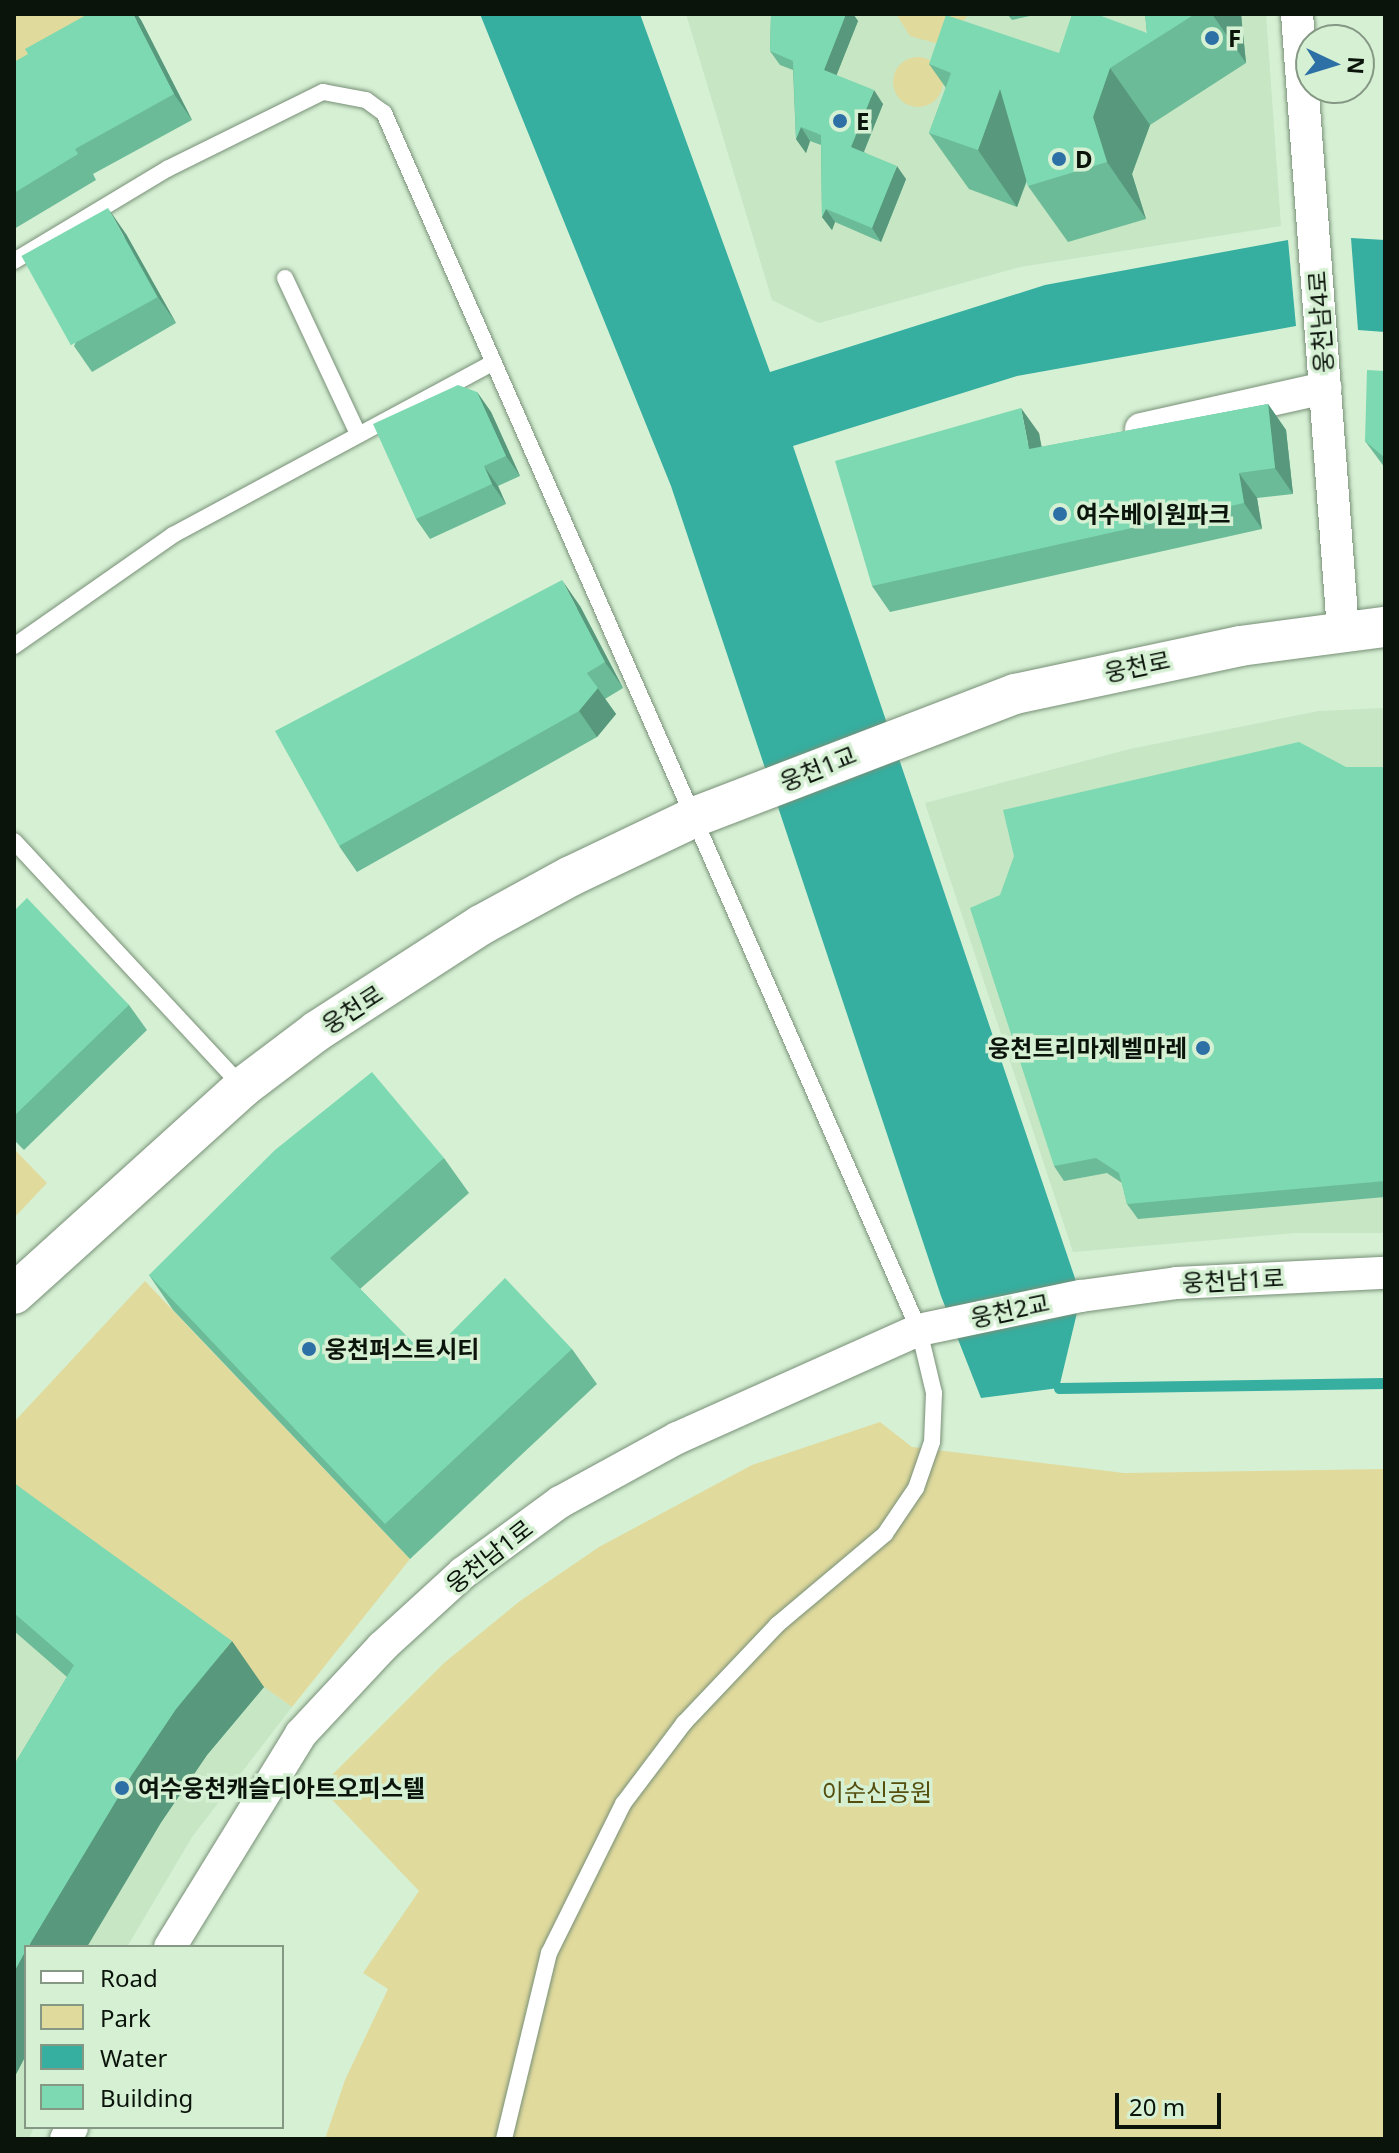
<!DOCTYPE html>
<html>
<head>
<meta charset="utf-8">
<style>
  body { margin:0 }
  #map { position:relative; width:1399px; height:2153px; overflow:hidden; background:#d6f0d4; font-family:"Noto Sans","Noto Sans KR",sans-serif }
  div>[style] { position:absolute }
  [style*='--x'] { left:calc(var(--x)*1px); top:calc(var(--y)*1px); width:calc(var(--w)*1px); rotate:calc(var(--a)*1deg) }
  .built>* { inset:0; background:#c6e6c4 }
  .green>* { inset:0; background:#e1da9d }
  .round { border-radius:50% }
  .water>* { inset:0; background:#36aea0 }
  .stream>* { height:11px; margin:-5.5px; padding:0 5.5px; transform-origin:5.5px; border-radius:5.5px; background:#36aea0 }
  .roads { filter:drop-shadow(0 0 2px #789077) drop-shadow(0 0 2px #789077) }
  .service>* { height:16px; margin:-8px; padding:0 8px; transform-origin:8px; border-radius:8px; background:#fff }
  .minor>* { height:32px; margin:-16px; padding:0 16px; transform-origin:16px; border-radius:16px; background:#fff }
  .tertiary>* { height:40px; margin:-20px; padding:0 20px; transform-origin:20px; border-radius:20px; background:#fff }
  .wall>* { inset:0; background:#6cbb98 }
  .shaded-wall>* { inset:0; background:#58987c }
  .building>* { inset:0; background:#7dd9b1; transform-origin:0 0 }
  .dots>* { width:22px; height:22px; translate:-50% -50%; box-sizing:border-box; border:4px solid #d6f0d4; border-radius:50% }
  span { translate:-50% -50%; white-space:nowrap; text-align:center; line-height:1.15; -webkit-text-stroke:7px #d6f0d4; paint-order:stroke }
  .poi-label { font-size:24px; color:#0b140b; font-weight:700 }
  .left { translate:0 -50%; text-align:left }
  .right { translate:-100% -50%; text-align:right }
  .street-label { font-size:24px; color:#0b140b }
  .park-label { font-size:24px; color:#564e0d }
  .frame { position:absolute; inset:0; border:16px solid #0b140b; pointer-events:none }
  .legend { position:absolute; left:24px; top:1945px; width:260px; height:184px; box-sizing:border-box; background:#d6f0d4; border:2px solid #859884; margin:0; padding:10px 14px; list-style:none; font-size:24px; color:#0b140b }
  .legend li { display:flex; align-items:center; gap:16px; height:40px }
  .legend b { width:40px; border:2px solid #859884 }
  .north { position:absolute; left:1295px; top:24px; width:80px; height:80px; box-sizing:border-box; background:#d6f0d4; border:2px solid #859884; border-radius:50%; rotate:94deg; font-size:22px; font-weight:700; line-height:32px; text-align:center; color:#0b140b }
  .north::after { content:''; display:block; margin:auto; width:28px; height:36px; background:#2c70a5; clip-path:polygon(50% 0,100% 100%,50% 72%,0 100%) }
  .scale { position:absolute; left:1115px; top:2093px; width:106px; height:36px; box-sizing:border-box; border:4px solid #0b140b; border-top:0; padding-left:10px; font-size:24px; line-height:28px; white-space:nowrap; color:#0b140b; -webkit-text-stroke:6px #d6f0d4; paint-order:stroke }
</style>
</head>
<body>
<div id="map">
  <div class="built">
    <div style="clip-path:polygon(686px 14px,1266px 14px,1281px 226px,1020px 267px,819px 323px,772px 300px)"></div>
    <div style="clip-path:polygon(1385px 708px,1385px 1233px,1296px 1233px,1073px 1252px,925px 803px,1130px 749px,1319px 711px)"></div>
    <div style="clip-path:polygon(14px 1505px,292px 1707px,192px 1837px,127px 1947px,26px 1947px,26px 2127px,34px 2127px,29px 2139px,14px 2139px)"></div>
  </div>
  <div class="green">
    <div style="clip-path:polygon(14px 14px,96px 14px,14px 63px)"></div>
    <div style="clip-path:polygon(896px 14px,969px 14px,947px 40px,935px 43px,910px 36px)"></div>
    <div class="round" style="left:893px;top:57px;width:50px;height:50px"></div>
    <div style="clip-path:polygon(14px 1149px,47px 1183px,14px 1218px)"></div>
    <div style="clip-path:polygon(145px 1281px,410px 1559px,292px 1707px,14px 1505px,14px 1422px)"></div>
    <div style="clip-path:polygon(880px 1422px,912px 1447px,1124px 1473px,1385px 1469px,1385px 2139px,325px 2139px,345px 2080px,388px 1989px,363px 1973px,419px 1891px,320px 1787px,444px 1663px,520px 1601px,599px 1547px,752px 1465px)"></div>
  </div>
  <div class="water">
    <div style="clip-path:polygon(480px 14px,640px 14px,770px 372px,1045px 285px,1288px 240px,1296px 326px,1017px 376px,793px 446px,1081px 1296px,1059px 1388px,981px 1398px,941px 1296px,671px 486px)"></div>
    <div style="clip-path:polygon(1351px 238px,1385px 240px,1385px 332px,1358px 330px)"></div>
  </div>
  <div class="stream">
    <div style="--x:1059;--y:1388;--w:326;--a:-0.9"></div>
  </div>
  <div class="roads">
    <div class="service">
      <div style="--x:14;--y:261;--w:179;--a:-31"></div>
      <div style="--x:167;--y:169;--w:174;--a:-26.3"></div>
      <div style="--x:323;--y:92;--w:44;--a:10.5"></div>
      <div style="--x:366;--y:100;--w:22;--a:36"></div>
      <div style="--x:384;--y:113;--w:1329;--a:66.27"></div>
      <div style="--x:919;--y:1330;--w:65;--a:76.6"></div>
      <div style="--x:934;--y:1393;--w:49;--a:92.3"></div>
      <div style="--x:932;--y:1442;--w:49;--a:109.2"></div>
      <div style="--x:916;--y:1488;--w:55;--a:124"></div>
      <div style="--x:885;--y:1534;--w:141;--a:139.9"></div>
      <div style="--x:777;--y:1625;--w:135;--a:133.5"></div>
      <div style="--x:684;--y:1723;--w:101;--a:127"></div>
      <div style="--x:623;--y:1804;--w:166;--a:116.4"></div>
      <div style="--x:549;--y:1953;--w:191;--a:103.6"></div>
      <div style="--x:285;--y:278;--w:172;--a:64.9"></div>
      <div style="--x:14;--y:646;--w:194;--a:-34.9"></div>
      <div style="--x:173;--y:535;--w:361;--a:-28.3"></div>
      <div style="--x:14;--y:841;--w:335;--a:47.1"></div>
    </div>
    <div class="minor">
      <div style="--x:1297;--y:14;--w:618;--a:85.73"></div>
      <div style="--x:1141;--y:429;--w:189;--a:-12.6"></div>
      <div style="--x:170;--y:1947;--w:250;--a:-58.4"></div>
      <div style="--x:301;--y:1734;--w:119;--a:-47"></div>
      <div style="--x:382;--y:1647;--w:110;--a:-42.4"></div>
      <div style="--x:463;--y:1573;--w:120;--a:-36.2"></div>
      <div style="--x:560;--y:1502;--w:133;--a:-28.7"></div>
      <div style="--x:677;--y:1438;--w:265;--a:-24.1"></div>
      <div style="--x:919;--y:1330;--w:166;--a:-11.9"></div>
      <div style="--x:1081;--y:1296;--w:97;--a:-7.7"></div>
      <div style="--x:1177;--y:1283;--w:208;--a:-2.8"></div>
      <div style="--x:66;--y:2139;--w:13;--a:-63"></div>
    </div>
    <div class="tertiary">
      <div style="--x:14;--y:1294;--w:309;--a:-42.1"></div>
      <div style="--x:243;--y:1087;--w:93;--a:-37.1"></div>
      <div style="--x:317;--y:1031;--w:195;--a:-32.9"></div>
      <div style="--x:481;--y:925;--w:102;--a:-28.6"></div>
      <div style="--x:571;--y:876;--w:140;--a:-25.5"></div>
      <div style="--x:697;--y:816;--w:341;--a:-21"></div>
      <div style="--x:1015;--y:694;--w:230;--a:-12"></div>
      <div style="--x:1240;--y:646;--w:146;--a:-7.5"></div>
    </div>
  </div>
  <div class="wall">
    <div style="clip-path:polygon(771px 14px,853px 14px,858px 21px,836px 76px,883px 104px,864px 152px,906px 179px,881px 242px,835px 222px,832px 230px,822px 217px,821px 145px,810px 141px,806px 153px,796px 139px,793px 70px,780px 65px,770px 51px)"></div>
    <div style="clip-path:polygon(1007px 14px,1039px 14px,1012px 20px)"></div>
    <div style="clip-path:polygon(1145px 14px,1241px 14px,1246px 63px,1150px 125px,1132px 174px,1146px 219px,1068px 242px,1028px 186px,1027px 181px,1017px 207px,969px 189px,929px 133px,946px 88px,929px 64px,1059px 53px,1147px 33px)"></div>
    <div style="clip-path:polygon(141px 20px,192px 120px,93px 174px,96px 180px,14px 229px,14px 62px)"></div>
    <div style="clip-path:polygon(126px 234px,176px 323px,92px 372px,74px 346px)"></div>
    <div style="clip-path:polygon(1385px 371px,1385px 468px,1365px 441px)"></div>
    <div style="clip-path:polygon(477px 392px,491px 412px,520px 476px,498px 486px,506px 504px,430px 539px,416px 519px)"></div>
    <div style="clip-path:polygon(1268px 404px,1286px 430px,1293px 494px,1257px 498px,1262px 529px,890px 612px,872px 586px,1039px 433px,1041px 447px)"></div>
    <div style="clip-path:polygon(580px 606px,623px 688px,605px 699px,616px 714px,597px 737px,357px 872px,339px 846px)"></div>
    <div style="clip-path:polygon(1346px 767px,1385px 767px,1385px 1197px,1138px 1219px,1127px 1204px,1122px 1183px,1107px 1173px,1064px 1181px,1054px 1166px)"></div>
    <div style="clip-path:polygon(14px 911px,129px 1005px,147px 1030px,24px 1150px,14px 1140px)"></div>
    <div style="clip-path:polygon(444px 1158px,469px 1193px,360px 1289px,427px 1357px,572px 1349px,597px 1384px,410px 1559px,173px 1310px,149px 1275px)"></div>
    <div style="clip-path:polygon(14px 1483px,264px 1687px,207px 1755px,162px 1821px,26px 1947px,26px 2055px,14px 2078px,14px 1765px,67px 1677px,14px 1631px)"></div>
  </div>
  <div class="shaded-wall">
    <div style="clip-path:polygon(133px 14px,137px 14px,141px 20px,192px 120px,174px 94px)"></div>
    <div style="clip-path:polygon(846px 14px,853px 14px,858px 21px,833px 84px,824px 70px)"></div>
    <div style="clip-path:polygon(1212px 14px,1241px 14px,1246px 63px)"></div>
    <div style="clip-path:polygon(1110px 68px,1150px 125px,1132px 174px,1146px 219px,1107px 162px,1093px 117px)"></div>
    <div style="clip-path:polygon(1000px 89px,1039px 145px,1017px 207px,978px 150px)"></div>
    <div style="clip-path:polygon(874px 90px,883px 104px,860px 161px,851px 147px)"></div>
    <div style="clip-path:polygon(801px 127px,810px 141px,806px 153px,796px 139px)"></div>
    <div style="clip-path:polygon(897px 166px,906px 179px,881px 242px,872px 228px)"></div>
    <div style="clip-path:polygon(108px 208px,126px 234px,176px 323px,158px 297px)"></div>
    <div style="clip-path:polygon(826px 209px,835px 222px,832px 230px,822px 217px)"></div>
    <div style="clip-path:polygon(477px 392px,491px 412px,520px 476px,506px 456px)"></div>
    <div style="clip-path:polygon(1268px 404px,1286px 430px,1293px 494px,1275px 468px)"></div>
    <div style="clip-path:polygon(1021px 408px,1039px 433px,1047px 475px,1029px 449px)"></div>
    <div style="clip-path:polygon(484px 466px,498px 486px,506px 504px,492px 484px)"></div>
    <div style="clip-path:polygon(1239px 473px,1257px 498px,1262px 529px,1244px 503px)"></div>
    <div style="clip-path:polygon(562px 580px,580px 606px,623px 688px,605px 662px)"></div>
    <div style="clip-path:polygon(587px 673px,616px 714px,597px 737px,579px 711px)"></div>
    <div style="clip-path:polygon(232px 1641px,264px 1687px,207px 1755px,162px 1821px,87px 1947px,28px 1947px,131px 1776px,176px 1709px)"></div>
    <div style="clip-path:polygon(26px 1950px,26px 2055px,14px 2078px,14px 1972px)"></div>
  </div>
  <div class="building">
    <div style="clip-path:polygon(88px 14px,133px 14px,174px 94px,75px 149px,78px 154px,14px 193px,14px 62px,28px 54px,25px 49px)"></div>
    <div style="clip-path:polygon(771px 14px,846px 14px,824px 70px,874px 90px,851px 147px,897px 166px,872px 228px,826px 209px,822px 217px,821px 135px,801px 127px,796px 139px,793px 61px,770px 51px)"></div>
    <div style="clip-path:polygon(1072px 14px,1096px 14px,1147px 33px,1145px 14px,1195px 14px,1110px 68px,1093px 117px,1107px 162px,1028px 186px,1000px 89px,978px 150px,929px 133px,951px 73px,929px 64px,946px 15px,1059px 53px)"></div>
    <div style="left:108px;top:208px;width:102px;height:99px;rotate:61deg"></div>
    <div style="clip-path:polygon(1367px 370px,1385px 371px,1385px 458px,1365px 441px)"></div>
    <div style="clip-path:polygon(458px 385px,477px 392px,506px 456px,484px 466px,492px 484px,416px 519px,373px 424px)"></div>
    <div style="clip-path:polygon(1268px 404px,1275px 468px,1239px 473px,1244px 503px,872px 586px,835px 461px,1021px 408px,1029px 449px)"></div>
    <div style="clip-path:polygon(562px 580px,605px 662px,587px 673px,598px 688px,579px 711px,339px 846px,275px 731px)"></div>
    <div style="clip-path:polygon(1299px 742px,1346px 767px,1385px 767px,1385px 1181px,1127px 1204px,1119px 1173px,1096px 1158px,1054px 1166px,970px 908px,1000px 895px,1014px 856px,1003px 810px)"></div>
    <div style="clip-path:polygon(27px 898px,129px 1005px,14px 1116px,14px 911px)"></div>
    <div style="clip-path:polygon(372px 1072px,444px 1158px,330px 1258px,427px 1357px,505px 1278px,572px 1349px,385px 1524px,149px 1275px,275px 1150px)"></div>
    <div style="clip-path:polygon(14px 1483px,232px 1641px,176px 1709px,131px 1776px,28px 1947px,26px 1947px,26px 1950px,14px 1972px,14px 1765px,74px 1665px,14px 1613px)"></div>
  </div>
  <div class="dots">
    <div style="left:1212px;top:38px;background:#2c70a5"></div>
    <div style="left:840px;top:121px;background:#2c70a5"></div>
    <div style="left:1059px;top:159px;background:#2c70a5"></div>
    <div style="left:1060px;top:514px;background:#2c70a5"></div>
    <div style="left:1203px;top:1048px;background:#2c70a5"></div>
    <div style="left:309px;top:1349px;background:#2c70a5"></div>
    <div style="left:122px;top:1788px;background:#2c70a5"></div>
  </div>
  <div class="poi-label">
    <span class="left" style="left:1228px;top:38px">F</span>
    <span class="left" style="left:856px;top:121px">E</span>
    <span class="left" style="left:1075px;top:159px">D</span>
    <span class="left" style="left:1076px;top:514px">여수베이원파크</span>
    <span class="right" style="left:1187px;top:1048px">웅천트리마제벨마레</span>
    <span class="left" style="left:325px;top:1349px">웅천퍼스트시티</span>
    <span class="left" style="left:138px;top:1788px">여수웅천캐슬디아트오피스텔</span>
  </div>
  <div class="street-label">
    <span style="left:1320px;top:322px;rotate:-94deg">웅천남4로</span>
    <span style="left:1137px;top:666px;rotate:-12deg">웅천로</span>
    <span style="left:818px;top:768px;rotate:-22deg">웅천1교</span>
    <span style="left:352px;top:1009px;rotate:-33deg">웅천로</span>
    <span style="left:1233px;top:1280px;rotate:-3deg">웅천남1로</span>
    <span style="left:1010px;top:1310px;rotate:-12deg">웅천2교</span>
    <span style="left:489px;top:1556px;rotate:-38deg">웅천남1로</span>
  </div>
  <div class="park-label">
    <span style="left:877px;top:1792px">이순신공원</span>
  </div>
  <div class="frame"></div>
  <ul class="legend">
  <li><b style="height:10px;background:#fff"></b>Road</li>
  <li><b style="height:22px;background:#e1da9d"></b>Park</li>
  <li><b style="height:22px;background:#36aea0"></b>Water</li>
  <li><b style="height:22px;background:#7dd9b1"></b>Building</li>
  </ul>
  <div class="north">N</div>
  <div class="scale">20 m</div>
</div>
</body>
</html>
